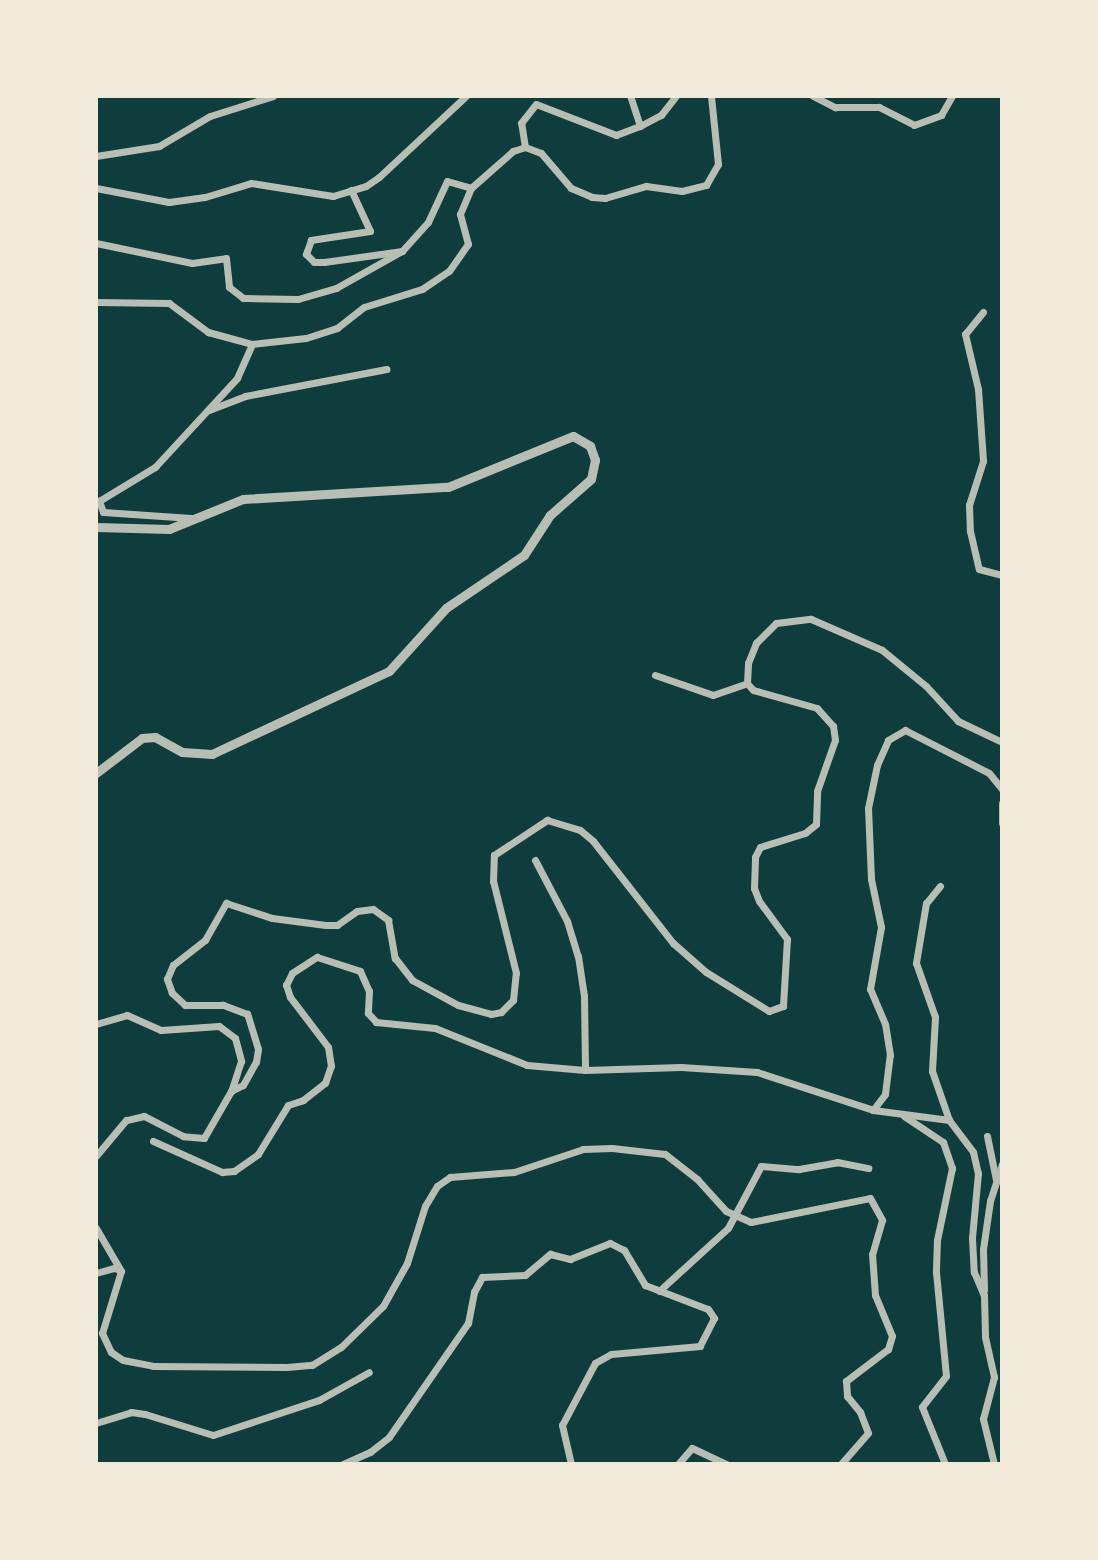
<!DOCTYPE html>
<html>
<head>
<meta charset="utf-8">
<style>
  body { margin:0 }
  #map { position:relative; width:1098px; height:1560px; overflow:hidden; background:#0f3d3e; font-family:"Alegreya Sans",sans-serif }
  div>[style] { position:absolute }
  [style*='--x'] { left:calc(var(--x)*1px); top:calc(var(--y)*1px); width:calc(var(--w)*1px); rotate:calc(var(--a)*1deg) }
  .minor>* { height:7px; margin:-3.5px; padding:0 3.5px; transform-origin:3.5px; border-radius:3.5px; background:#b8beb3 }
  .tertiary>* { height:9px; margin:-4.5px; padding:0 4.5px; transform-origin:4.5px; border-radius:4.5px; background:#b8beb3 }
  span { translate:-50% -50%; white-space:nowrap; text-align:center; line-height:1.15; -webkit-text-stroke:5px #f1e9da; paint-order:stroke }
  .frame { position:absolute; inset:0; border:98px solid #f1e9da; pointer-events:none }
</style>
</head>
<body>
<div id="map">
  <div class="minor">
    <div style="--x:813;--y:96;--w:25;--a:27"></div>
    <div style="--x:835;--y:107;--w:44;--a:0"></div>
    <div style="--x:879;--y:107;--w:39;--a:27"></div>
    <div style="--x:914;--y:125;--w:29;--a:-20"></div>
    <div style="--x:941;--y:115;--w:22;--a:-60"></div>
    <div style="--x:640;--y:126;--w:24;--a:-28"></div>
    <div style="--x:661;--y:115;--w:24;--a:-52"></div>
    <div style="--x:525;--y:147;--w:24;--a:-99"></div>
    <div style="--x:521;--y:123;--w:24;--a:-52"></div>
    <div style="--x:536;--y:104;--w:86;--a:21.2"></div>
    <div style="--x:616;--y:135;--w:26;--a:-21"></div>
    <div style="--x:640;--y:126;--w:32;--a:-108"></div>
    <div style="--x:96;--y:156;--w:64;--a:-9"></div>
    <div style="--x:159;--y:146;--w:59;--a:-30.5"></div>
    <div style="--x:210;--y:116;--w:66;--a:-17.6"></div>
    <div style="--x:96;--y:188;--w:74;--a:10.9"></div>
    <div style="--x:169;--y:202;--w:36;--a:-8"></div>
    <div style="--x:205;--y:197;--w:48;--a:-16.9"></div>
    <div style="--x:251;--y:183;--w:83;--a:9"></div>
    <div style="--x:333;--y:196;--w:34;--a:-17"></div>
    <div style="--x:366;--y:186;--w:16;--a:-35"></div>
    <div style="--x:379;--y:177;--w:119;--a:-43"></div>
    <div style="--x:351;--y:190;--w:45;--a:65.1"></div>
    <div style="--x:370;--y:231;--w:60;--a:171.3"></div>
    <div style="--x:311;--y:240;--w:15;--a:110"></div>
    <div style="--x:306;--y:254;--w:11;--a:45"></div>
    <div style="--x:314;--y:262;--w:10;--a:0"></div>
    <div style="--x:324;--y:262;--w:79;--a:-8"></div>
    <div style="--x:96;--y:243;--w:98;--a:11.8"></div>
    <div style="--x:192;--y:263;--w:34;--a:-8"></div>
    <div style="--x:226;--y:258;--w:29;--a:84"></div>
    <div style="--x:229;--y:287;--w:18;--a:38"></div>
    <div style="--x:243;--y:298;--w:55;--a:1"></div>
    <div style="--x:298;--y:299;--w:40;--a:-16"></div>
    <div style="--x:336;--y:288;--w:76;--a:-29.3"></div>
    <div style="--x:402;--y:251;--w:39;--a:-48"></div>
    <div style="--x:428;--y:222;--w:45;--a:-65.1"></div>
    <div style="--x:447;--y:181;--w:25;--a:16"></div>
    <div style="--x:96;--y:302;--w:73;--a:0.8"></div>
    <div style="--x:169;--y:303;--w:49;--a:36.6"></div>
    <div style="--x:208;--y:332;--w:46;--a:15.3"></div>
    <div style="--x:252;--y:344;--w:54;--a:-6.3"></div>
    <div style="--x:306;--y:338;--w:33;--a:-18"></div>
    <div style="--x:337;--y:328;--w:34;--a:-38"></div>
    <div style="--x:364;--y:307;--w:61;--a:-17.2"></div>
    <div style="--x:422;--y:289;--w:32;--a:-34"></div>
    <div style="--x:449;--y:271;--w:33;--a:-55"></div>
    <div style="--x:468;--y:244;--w:31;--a:-105"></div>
    <div style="--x:460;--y:214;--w:28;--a:-67"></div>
    <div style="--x:471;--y:188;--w:56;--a:-41.4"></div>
    <div style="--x:513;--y:151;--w:13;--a:-18"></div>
    <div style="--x:525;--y:147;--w:17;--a:21"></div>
    <div style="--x:541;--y:153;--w:46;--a:49.4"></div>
    <div style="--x:571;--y:188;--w:23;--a:23"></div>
    <div style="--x:592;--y:197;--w:13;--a:4"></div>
    <div style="--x:605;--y:198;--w:43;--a:-16.3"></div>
    <div style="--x:646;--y:186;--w:36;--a:8"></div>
    <div style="--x:682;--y:191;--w:25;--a:-14"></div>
    <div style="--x:706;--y:185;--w:24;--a:-60"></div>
    <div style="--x:718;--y:164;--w:68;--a:-95.9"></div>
    <div style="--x:983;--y:312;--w:28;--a:129"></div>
    <div style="--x:965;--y:334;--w:57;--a:76.7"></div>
    <div style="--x:978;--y:389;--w:72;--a:86"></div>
    <div style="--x:983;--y:461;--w:46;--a:107.7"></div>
    <div style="--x:969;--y:505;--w:26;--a:88"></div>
    <div style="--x:970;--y:531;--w:39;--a:77"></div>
    <div style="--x:979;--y:569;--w:24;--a:15"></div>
    <div style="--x:209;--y:410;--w:39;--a:-21"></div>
    <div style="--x:245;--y:396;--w:144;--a:-10.8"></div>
    <div style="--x:191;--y:518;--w:88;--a:-176.1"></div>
    <div style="--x:103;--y:512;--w:12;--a:-110"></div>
    <div style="--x:99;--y:501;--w:66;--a:-31.3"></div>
    <div style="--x:155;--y:467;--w:121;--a:-47.3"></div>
    <div style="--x:237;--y:378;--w:37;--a:-66"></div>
    <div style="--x:655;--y:675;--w:61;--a:19"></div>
    <div style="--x:713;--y:695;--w:36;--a:-19"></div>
    <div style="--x:1002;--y:803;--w:20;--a:90"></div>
    <div style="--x:535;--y:860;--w:69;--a:62.3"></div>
    <div style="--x:567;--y:921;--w:37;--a:73"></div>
    <div style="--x:578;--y:956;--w:40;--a:81.5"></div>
    <div style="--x:584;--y:996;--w:74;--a:89.2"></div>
    <div style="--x:940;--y:886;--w:22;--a:129"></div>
    <div style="--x:926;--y:903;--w:61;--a:99.5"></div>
    <div style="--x:916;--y:963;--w:57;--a:70.6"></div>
    <div style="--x:935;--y:1017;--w:54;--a:93.2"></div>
    <div style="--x:932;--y:1071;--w:52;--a:70.9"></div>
    <div style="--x:96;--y:1024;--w:32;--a:-16"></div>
    <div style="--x:127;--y:1015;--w:37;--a:24"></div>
    <div style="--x:161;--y:1030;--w:58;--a:-3.9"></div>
    <div style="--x:219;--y:1026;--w:20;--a:37"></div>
    <div style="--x:235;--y:1038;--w:24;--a:75"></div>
    <div style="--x:241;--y:1061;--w:32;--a:108"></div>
    <div style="--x:231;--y:1091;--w:54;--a:119.9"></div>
    <div style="--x:204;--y:1138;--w:21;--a:-175"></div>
    <div style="--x:183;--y:1136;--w:44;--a:-152.9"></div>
    <div style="--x:144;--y:1116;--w:18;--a:167"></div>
    <div style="--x:126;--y:1120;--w:47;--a:129.8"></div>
    <div style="--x:231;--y:1091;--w:13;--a:-27"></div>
    <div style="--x:243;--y:1085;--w:26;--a:-61"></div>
    <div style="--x:256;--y:1062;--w:13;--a:-81"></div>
    <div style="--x:258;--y:1049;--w:37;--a:-107"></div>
    <div style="--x:247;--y:1014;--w:26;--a:-159"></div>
    <div style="--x:223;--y:1005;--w:38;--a:180"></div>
    <div style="--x:185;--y:1005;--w:18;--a:-137"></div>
    <div style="--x:172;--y:993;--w:15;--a:-110"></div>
    <div style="--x:167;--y:979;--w:15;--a:-67"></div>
    <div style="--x:173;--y:965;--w:41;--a:-38"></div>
    <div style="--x:205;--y:940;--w:43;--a:-60.4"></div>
    <div style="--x:226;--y:903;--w:48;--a:18.1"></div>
    <div style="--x:272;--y:918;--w:54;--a:7.4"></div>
    <div style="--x:326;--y:925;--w:11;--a:0"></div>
    <div style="--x:337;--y:925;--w:24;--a:-35"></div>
    <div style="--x:357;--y:911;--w:16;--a:-7"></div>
    <div style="--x:373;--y:909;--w:19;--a:36"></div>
    <div style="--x:388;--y:920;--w:39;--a:80"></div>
    <div style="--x:395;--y:958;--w:28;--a:52"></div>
    <div style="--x:412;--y:980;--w:52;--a:28.5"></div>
    <div style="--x:458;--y:1005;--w:34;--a:15"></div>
    <div style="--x:491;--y:1014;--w:10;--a:-11"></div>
    <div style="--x:501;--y:1012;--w:17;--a:-45"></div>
    <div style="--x:513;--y:1000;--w:27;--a:-84"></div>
    <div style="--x:516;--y:973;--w:95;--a:-104"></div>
    <div style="--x:493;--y:881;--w:26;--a:-88"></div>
    <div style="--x:494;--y:855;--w:64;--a:-33.4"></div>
    <div style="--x:547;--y:820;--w:34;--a:17"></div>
    <div style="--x:580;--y:830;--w:17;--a:40"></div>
    <div style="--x:593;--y:841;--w:130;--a:51.9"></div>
    <div style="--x:673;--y:943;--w:44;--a:41.3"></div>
    <div style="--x:706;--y:972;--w:74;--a:31.8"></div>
    <div style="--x:769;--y:1011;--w:15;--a:-20"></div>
    <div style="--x:783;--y:1006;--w:67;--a:-86.6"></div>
    <div style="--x:787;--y:939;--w:47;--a:-126.4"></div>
    <div style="--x:759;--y:901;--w:14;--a:-111"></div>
    <div style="--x:754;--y:888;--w:31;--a:-88"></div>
    <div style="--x:755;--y:857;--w:11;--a:-63"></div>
    <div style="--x:760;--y:847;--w:47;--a:-17.3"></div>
    <div style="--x:805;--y:833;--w:14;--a:-39"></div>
    <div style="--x:816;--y:824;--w:33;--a:-88"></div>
    <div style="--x:817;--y:791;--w:54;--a:-70.6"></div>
    <div style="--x:835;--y:740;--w:14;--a:-98"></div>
    <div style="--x:833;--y:726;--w:24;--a:-132"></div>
    <div style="--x:817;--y:708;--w:66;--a:-164.3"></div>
    <div style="--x:753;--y:690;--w:9;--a:-131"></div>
    <div style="--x:747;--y:683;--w:20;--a:-87"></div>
    <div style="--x:748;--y:663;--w:22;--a:-68"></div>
    <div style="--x:756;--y:643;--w:28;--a:-45"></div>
    <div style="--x:776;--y:623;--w:35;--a:-7"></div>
    <div style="--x:811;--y:619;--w:77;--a:23.6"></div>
    <div style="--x:882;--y:650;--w:57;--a:39.3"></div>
    <div style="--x:926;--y:686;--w:47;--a:47.6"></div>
    <div style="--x:958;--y:721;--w:49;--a:25.5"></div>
    <div style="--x:873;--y:1110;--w:77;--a:7.5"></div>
    <div style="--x:949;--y:1120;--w:40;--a:53"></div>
    <div style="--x:973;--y:1152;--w:22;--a:77"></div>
    <div style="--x:978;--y:1173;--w:65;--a:95.3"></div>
    <div style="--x:972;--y:1238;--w:34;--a:87"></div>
    <div style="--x:974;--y:1272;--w:25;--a:67"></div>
    <div style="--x:984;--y:1295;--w:42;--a:88.6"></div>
    <div style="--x:985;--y:1337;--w:41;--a:77.3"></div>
    <div style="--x:994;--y:1377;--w:43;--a:104.7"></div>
    <div style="--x:983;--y:1419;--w:46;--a:76.3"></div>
    <div style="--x:904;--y:1116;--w:47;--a:33.7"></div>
    <div style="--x:943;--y:1142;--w:28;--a:71"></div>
    <div style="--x:952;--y:1168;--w:74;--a:101.8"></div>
    <div style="--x:937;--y:1240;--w:32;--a:92"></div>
    <div style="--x:936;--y:1272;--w:104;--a:84.5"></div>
    <div style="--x:946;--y:1376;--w:39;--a:128"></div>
    <div style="--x:922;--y:1407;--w:61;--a:68"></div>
    <div style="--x:987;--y:1136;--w:45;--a:78.4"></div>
    <div style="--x:153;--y:1141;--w:76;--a:24.2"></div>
    <div style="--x:222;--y:1172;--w:12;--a:-5"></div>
    <div style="--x:234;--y:1171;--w:29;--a:-35"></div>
    <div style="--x:258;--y:1154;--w:57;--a:-58.5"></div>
    <div style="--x:288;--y:1105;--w:16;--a:-18"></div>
    <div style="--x:303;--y:1100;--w:28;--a:-38"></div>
    <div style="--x:325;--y:1083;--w:18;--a:-71"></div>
    <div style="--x:331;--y:1066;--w:19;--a:-99"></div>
    <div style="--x:328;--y:1047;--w:63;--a:-127.2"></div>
    <div style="--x:290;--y:997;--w:13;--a:-108"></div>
    <div style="--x:286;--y:985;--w:13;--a:-63"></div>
    <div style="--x:292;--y:973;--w:30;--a:-33"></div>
    <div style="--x:317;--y:957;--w:45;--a:18"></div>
    <div style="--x:360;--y:971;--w:22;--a:66"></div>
    <div style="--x:369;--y:991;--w:22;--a:93"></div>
    <div style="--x:368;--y:1013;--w:12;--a:48"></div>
    <div style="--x:376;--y:1022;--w:59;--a:5.8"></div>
    <div style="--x:435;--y:1028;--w:99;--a:21.9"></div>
    <div style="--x:527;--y:1065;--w:58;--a:4.9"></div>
    <div style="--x:585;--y:1070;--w:96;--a:-1.8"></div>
    <div style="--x:681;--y:1067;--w:76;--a:3.8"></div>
    <div style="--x:757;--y:1072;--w:122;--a:18.1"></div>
    <div style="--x:873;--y:1110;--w:20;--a:-53"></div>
    <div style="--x:885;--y:1094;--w:39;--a:-83"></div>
    <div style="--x:890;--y:1055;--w:31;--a:-99"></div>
    <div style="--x:885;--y:1024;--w:38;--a:-113"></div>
    <div style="--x:870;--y:989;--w:63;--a:-79.9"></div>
    <div style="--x:881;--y:927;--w:49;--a:-101.8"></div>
    <div style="--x:871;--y:879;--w:71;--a:-92.4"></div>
    <div style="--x:868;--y:808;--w:44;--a:-78.2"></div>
    <div style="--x:877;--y:765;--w:27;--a:-66"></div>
    <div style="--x:888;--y:740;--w:20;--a:-30"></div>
    <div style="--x:905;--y:730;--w:94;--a:27.1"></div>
    <div style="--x:989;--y:773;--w:21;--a:51"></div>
    <div style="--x:96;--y:1228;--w:50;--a:59.8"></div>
    <div style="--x:121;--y:1271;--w:65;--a:107"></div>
    <div style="--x:102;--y:1333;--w:21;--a:65"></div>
    <div style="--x:111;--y:1352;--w:14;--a:34"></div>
    <div style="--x:123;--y:1360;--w:31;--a:11"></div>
    <div style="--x:153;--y:1366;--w:134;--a:0.4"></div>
    <div style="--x:287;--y:1367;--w:25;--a:-5"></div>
    <div style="--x:312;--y:1365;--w:34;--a:-32"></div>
    <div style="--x:341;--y:1347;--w:59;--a:-44.3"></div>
    <div style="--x:383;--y:1306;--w:49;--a:-60.8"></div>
    <div style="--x:407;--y:1263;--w:60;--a:-72.5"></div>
    <div style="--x:425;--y:1206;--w:23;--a:-59"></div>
    <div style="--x:437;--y:1186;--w:16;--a:-35"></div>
    <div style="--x:450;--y:1177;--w:64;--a:-4.5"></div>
    <div style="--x:514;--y:1172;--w:73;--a:-18.4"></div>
    <div style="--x:583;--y:1149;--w:29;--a:-2"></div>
    <div style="--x:612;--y:1148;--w:53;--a:6.5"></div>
    <div style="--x:665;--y:1154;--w:41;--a:38"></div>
    <div style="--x:697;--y:1179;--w:43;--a:47.8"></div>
    <div style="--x:726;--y:1211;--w:27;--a:24"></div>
    <div style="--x:751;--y:1222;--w:121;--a:-11.4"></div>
    <div style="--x:870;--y:1198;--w:25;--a:61"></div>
    <div style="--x:882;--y:1220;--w:35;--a:106"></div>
    <div style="--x:872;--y:1254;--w:41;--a:85.8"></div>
    <div style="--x:875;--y:1295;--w:44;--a:67.5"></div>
    <div style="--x:892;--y:1336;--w:14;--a:107"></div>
    <div style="--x:888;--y:1349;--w:53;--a:142.7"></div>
    <div style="--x:846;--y:1381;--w:15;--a:86"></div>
    <div style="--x:847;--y:1396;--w:21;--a:51"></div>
    <div style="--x:860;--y:1412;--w:22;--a:69"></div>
    <div style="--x:868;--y:1433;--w:41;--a:131.1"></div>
    <div style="--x:96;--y:1273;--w:19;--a:-16"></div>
    <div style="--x:114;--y:1268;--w:6;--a:18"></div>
    <div style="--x:984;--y:1290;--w:41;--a:-91.4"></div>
    <div style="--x:983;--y:1249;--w:49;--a:-81.7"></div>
    <div style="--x:990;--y:1201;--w:39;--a:-72"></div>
    <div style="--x:659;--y:1291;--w:93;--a:-42.4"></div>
    <div style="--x:728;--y:1228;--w:70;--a:-62"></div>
    <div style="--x:761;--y:1166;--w:38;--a:5"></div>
    <div style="--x:799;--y:1169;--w:39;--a:-10"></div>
    <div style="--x:837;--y:1162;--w:32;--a:11"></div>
    <div style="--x:96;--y:1423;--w:37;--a:-17"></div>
    <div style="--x:131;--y:1412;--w:14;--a:8"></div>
    <div style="--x:145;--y:1414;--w:71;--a:17.2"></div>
    <div style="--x:213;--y:1435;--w:112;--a:-18.3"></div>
    <div style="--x:319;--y:1400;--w:57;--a:-29.2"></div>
    <div style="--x:343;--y:1464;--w:30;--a:-24"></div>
    <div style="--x:370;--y:1452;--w:24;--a:-38"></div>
    <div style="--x:389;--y:1437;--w:139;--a:-55.3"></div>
    <div style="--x:468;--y:1323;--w:32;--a:-79"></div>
    <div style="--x:474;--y:1292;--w:17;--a:-62"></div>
    <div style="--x:482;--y:1277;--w:43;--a:-2.7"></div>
    <div style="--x:525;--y:1275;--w:33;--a:-40"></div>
    <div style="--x:550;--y:1254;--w:21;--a:14"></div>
    <div style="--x:570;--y:1259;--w:43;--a:-21.8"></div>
    <div style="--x:610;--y:1243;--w:16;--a:27"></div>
    <div style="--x:624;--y:1250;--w:41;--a:59"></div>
    <div style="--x:645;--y:1285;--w:67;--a:20.9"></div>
    <div style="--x:708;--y:1309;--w:11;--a:56"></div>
    <div style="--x:714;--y:1318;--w:31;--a:117"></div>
    <div style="--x:700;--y:1346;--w:89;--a:174.9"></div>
    <div style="--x:611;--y:1354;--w:18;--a:151"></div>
    <div style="--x:595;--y:1363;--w:70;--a:118"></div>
    <div style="--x:562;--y:1425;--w:40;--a:77"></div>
    <div style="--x:678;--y:1464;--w:21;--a:-49"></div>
    <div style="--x:692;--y:1448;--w:38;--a:25"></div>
  </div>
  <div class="tertiary">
    <div style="--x:96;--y:527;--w:73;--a:1.6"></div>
    <div style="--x:169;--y:529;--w:80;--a:-22.1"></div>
    <div style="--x:243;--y:499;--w:205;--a:-3.4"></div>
    <div style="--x:448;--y:487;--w:135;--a:-22.2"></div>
    <div style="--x:573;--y:436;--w:20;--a:30"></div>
    <div style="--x:590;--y:446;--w:15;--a:70"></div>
    <div style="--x:595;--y:460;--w:19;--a:102"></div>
    <div style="--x:591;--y:479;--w:55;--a:138.7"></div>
    <div style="--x:550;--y:515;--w:48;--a:123"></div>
    <div style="--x:524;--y:555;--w:94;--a:145.8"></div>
    <div style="--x:446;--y:608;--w:85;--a:132.1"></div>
    <div style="--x:389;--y:671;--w:195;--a:154.9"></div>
    <div style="--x:212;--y:754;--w:30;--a:-176"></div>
    <div style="--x:182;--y:752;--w:31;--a:-151"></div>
    <div style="--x:155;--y:737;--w:13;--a:176"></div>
    <div style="--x:142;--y:738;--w:58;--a:142.7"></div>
  </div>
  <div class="frame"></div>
</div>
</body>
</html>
